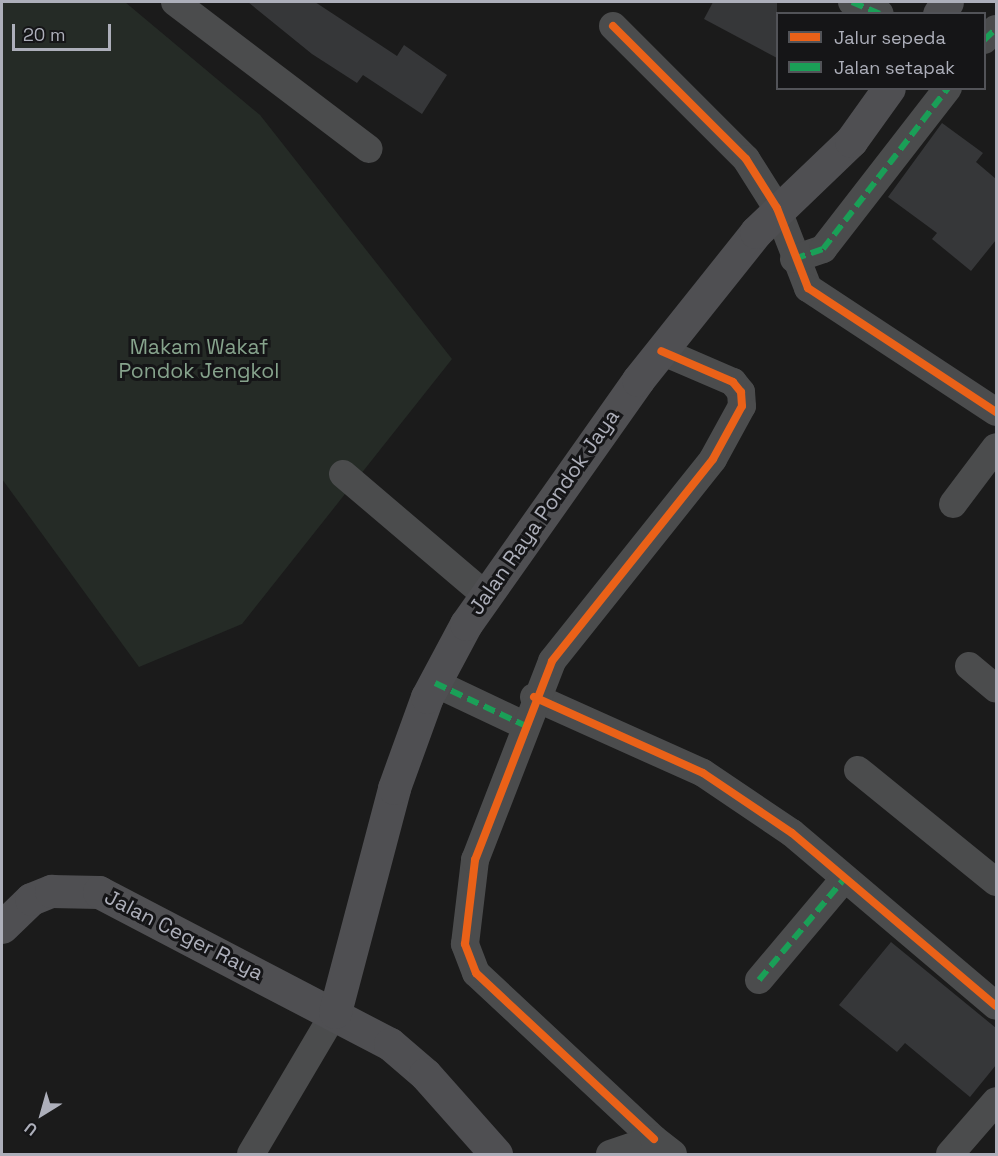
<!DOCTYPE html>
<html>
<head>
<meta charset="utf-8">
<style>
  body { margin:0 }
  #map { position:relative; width:998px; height:1156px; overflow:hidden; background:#1b1b1b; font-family:"Space Grotesk",sans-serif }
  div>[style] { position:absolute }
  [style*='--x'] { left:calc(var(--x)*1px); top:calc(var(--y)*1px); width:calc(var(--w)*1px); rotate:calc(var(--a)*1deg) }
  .green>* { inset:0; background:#252b26 }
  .building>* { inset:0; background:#363739 }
  .minor>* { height:28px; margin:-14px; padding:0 14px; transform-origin:14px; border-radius:14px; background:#4b4c4d }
  .secondary>* { height:33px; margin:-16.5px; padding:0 16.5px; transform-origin:16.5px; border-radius:16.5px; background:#4f4f52 }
  .quiet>* { height:6px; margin-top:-3px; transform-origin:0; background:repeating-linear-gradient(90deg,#1a9f57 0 12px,transparent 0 18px) }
  .cycleway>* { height:8px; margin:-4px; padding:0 4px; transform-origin:4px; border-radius:4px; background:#ea6118 }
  span { translate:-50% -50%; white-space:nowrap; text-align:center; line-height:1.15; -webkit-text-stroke:6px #151517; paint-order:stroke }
  .park-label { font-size:21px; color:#86a38c }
  .street-label { font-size:21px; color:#adafba }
  .frame { position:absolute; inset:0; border:3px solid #adafba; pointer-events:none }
  .legend { position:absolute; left:776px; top:12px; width:210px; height:78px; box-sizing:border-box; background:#151517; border:2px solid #525358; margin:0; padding:8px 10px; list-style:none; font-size:18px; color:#adafba }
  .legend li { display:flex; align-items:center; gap:12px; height:30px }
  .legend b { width:30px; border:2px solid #525358 }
  .north { position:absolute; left:12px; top:1084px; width:60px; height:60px; -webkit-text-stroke:4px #151517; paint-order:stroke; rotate:217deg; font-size:16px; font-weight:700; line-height:24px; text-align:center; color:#adafba }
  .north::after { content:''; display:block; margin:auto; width:21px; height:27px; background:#adafba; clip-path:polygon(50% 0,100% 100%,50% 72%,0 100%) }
  .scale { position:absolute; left:12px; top:24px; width:99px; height:27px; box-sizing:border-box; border:3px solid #adafba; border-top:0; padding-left:8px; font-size:18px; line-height:21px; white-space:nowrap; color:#adafba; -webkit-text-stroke:4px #151517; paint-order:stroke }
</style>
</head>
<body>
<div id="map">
  <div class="green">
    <div style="clip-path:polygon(2px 2px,125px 2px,260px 115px,452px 359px,242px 624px,139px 667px,2px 479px)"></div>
  </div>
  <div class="building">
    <div style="clip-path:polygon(248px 2px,315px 2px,397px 56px,404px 45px,447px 75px,422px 114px,363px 75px,357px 83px,312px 54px)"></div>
    <div style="clip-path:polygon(713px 2px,777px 2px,777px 58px,704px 19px)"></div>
    <div style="clip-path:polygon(942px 123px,983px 153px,976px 162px,996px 179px,996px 240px,971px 271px,932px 239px,937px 233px,888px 197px)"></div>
    <div style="clip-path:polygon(891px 942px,996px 1028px,996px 1065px,970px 1097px,905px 1043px,897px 1052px,839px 1005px)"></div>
  </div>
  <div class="minor">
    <div style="--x:175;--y:2;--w:243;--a:37.2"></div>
    <div style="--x:852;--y:2;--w:30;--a:23"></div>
    <div style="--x:613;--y:26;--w:188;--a:45"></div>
    <div style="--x:746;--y:159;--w:58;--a:57.7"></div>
    <div style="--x:777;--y:208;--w:86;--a:68.8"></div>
    <div style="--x:808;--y:288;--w:225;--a:33.4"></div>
    <div style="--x:984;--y:40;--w:16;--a:-43"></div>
    <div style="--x:794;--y:259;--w:31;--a:-19"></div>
    <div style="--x:823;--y:249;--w:204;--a:-52.2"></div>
    <div style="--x:343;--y:474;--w:187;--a:40.4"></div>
    <div style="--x:953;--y:504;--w:71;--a:-53"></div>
    <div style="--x:969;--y:666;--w:35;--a:40"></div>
    <div style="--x:435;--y:683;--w:98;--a:25.3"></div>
    <div style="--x:534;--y:697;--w:185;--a:24.2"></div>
    <div style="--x:703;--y:773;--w:107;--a:34"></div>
    <div style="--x:792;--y:833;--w:267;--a:40.3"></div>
    <div style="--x:858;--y:770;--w:178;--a:39.1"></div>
    <div style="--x:759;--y:980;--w:133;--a:-49.9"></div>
    <div style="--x:654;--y:1139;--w:243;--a:-137"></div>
    <div style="--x:476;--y:973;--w:31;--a:-111"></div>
    <div style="--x:465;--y:944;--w:85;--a:-83.2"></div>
    <div style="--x:475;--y:860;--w:213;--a:-68.8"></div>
    <div style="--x:552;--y:661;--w:258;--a:-51.4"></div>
    <div style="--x:713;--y:459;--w:60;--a:-61.3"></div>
    <div style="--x:742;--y:406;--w:14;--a:-94"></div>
    <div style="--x:741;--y:392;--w:13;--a:-129"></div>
    <div style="--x:733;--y:382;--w:78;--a:-156.7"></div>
    <div style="--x:251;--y:1154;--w:165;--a:-59.4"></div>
    <div style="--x:610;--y:1154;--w:46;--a:-18.8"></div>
    <div style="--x:654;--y:1139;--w:24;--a:38"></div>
    <div style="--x:950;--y:1154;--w:70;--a:-49"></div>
  </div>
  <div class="secondary">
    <div style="--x:939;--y:14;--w:14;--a:-56"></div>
    <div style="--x:2;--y:927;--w:40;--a:-44"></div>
    <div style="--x:31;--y:899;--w:22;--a:-22"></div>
    <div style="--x:51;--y:891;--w:48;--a:1.2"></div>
    <div style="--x:99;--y:892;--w:328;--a:27.6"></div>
    <div style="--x:390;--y:1044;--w:46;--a:40.6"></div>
    <div style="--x:425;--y:1074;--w:107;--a:48.4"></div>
    <div style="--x:335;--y:1012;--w:232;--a:-75.2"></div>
    <div style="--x:394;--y:788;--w:97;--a:-70.1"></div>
    <div style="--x:427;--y:697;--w:83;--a:-61.9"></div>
    <div style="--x:466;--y:624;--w:299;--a:-54.8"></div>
    <div style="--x:638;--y:380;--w:189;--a:-51.4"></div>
    <div style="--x:756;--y:232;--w:132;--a:-43.8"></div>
    <div style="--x:851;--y:141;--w:65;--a:-54.4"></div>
  </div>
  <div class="quiet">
    <div style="--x:852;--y:2;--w:30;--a:23"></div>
    <div style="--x:984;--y:40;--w:16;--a:-43"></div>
    <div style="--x:794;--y:259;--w:31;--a:-19"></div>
    <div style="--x:823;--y:249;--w:204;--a:-52.2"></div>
    <div style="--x:435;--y:683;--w:98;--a:25.3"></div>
    <div style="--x:759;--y:980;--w:133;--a:-49.9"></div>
  </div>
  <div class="cycleway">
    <div style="--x:613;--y:26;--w:188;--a:45"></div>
    <div style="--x:746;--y:159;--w:58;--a:57.7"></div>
    <div style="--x:777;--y:208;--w:86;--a:68.8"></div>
    <div style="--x:808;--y:288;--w:225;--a:33.4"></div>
    <div style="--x:534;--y:697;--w:185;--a:24.2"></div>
    <div style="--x:703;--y:773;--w:107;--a:34"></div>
    <div style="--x:792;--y:833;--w:267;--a:40.3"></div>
    <div style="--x:654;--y:1139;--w:243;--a:-137"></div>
    <div style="--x:476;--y:973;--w:31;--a:-111"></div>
    <div style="--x:465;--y:944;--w:85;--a:-83.2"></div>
    <div style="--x:475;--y:860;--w:213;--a:-68.8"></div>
    <div style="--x:552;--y:661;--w:258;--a:-51.4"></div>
    <div style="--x:713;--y:459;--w:60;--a:-61.3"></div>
    <div style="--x:742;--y:406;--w:14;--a:-94"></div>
    <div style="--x:741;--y:392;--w:13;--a:-129"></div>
    <div style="--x:733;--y:382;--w:78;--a:-156.7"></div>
  </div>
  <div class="park-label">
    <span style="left:199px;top:359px">Makam Wakaf<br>Pondok Jengkol</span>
  </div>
  <div class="street-label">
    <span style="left:544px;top:512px;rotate:-55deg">Jalan Raya Pondok Jaya</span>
    <span style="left:184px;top:935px;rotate:27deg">Jalan Ceger Raya</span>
  </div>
  <div class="frame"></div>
  <ul class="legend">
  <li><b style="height:8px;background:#ea6118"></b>Jalur sepeda</li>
  <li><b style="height:8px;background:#1a9f57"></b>Jalan setapak</li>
  </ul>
  <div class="north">U</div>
  <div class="scale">20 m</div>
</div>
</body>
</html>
